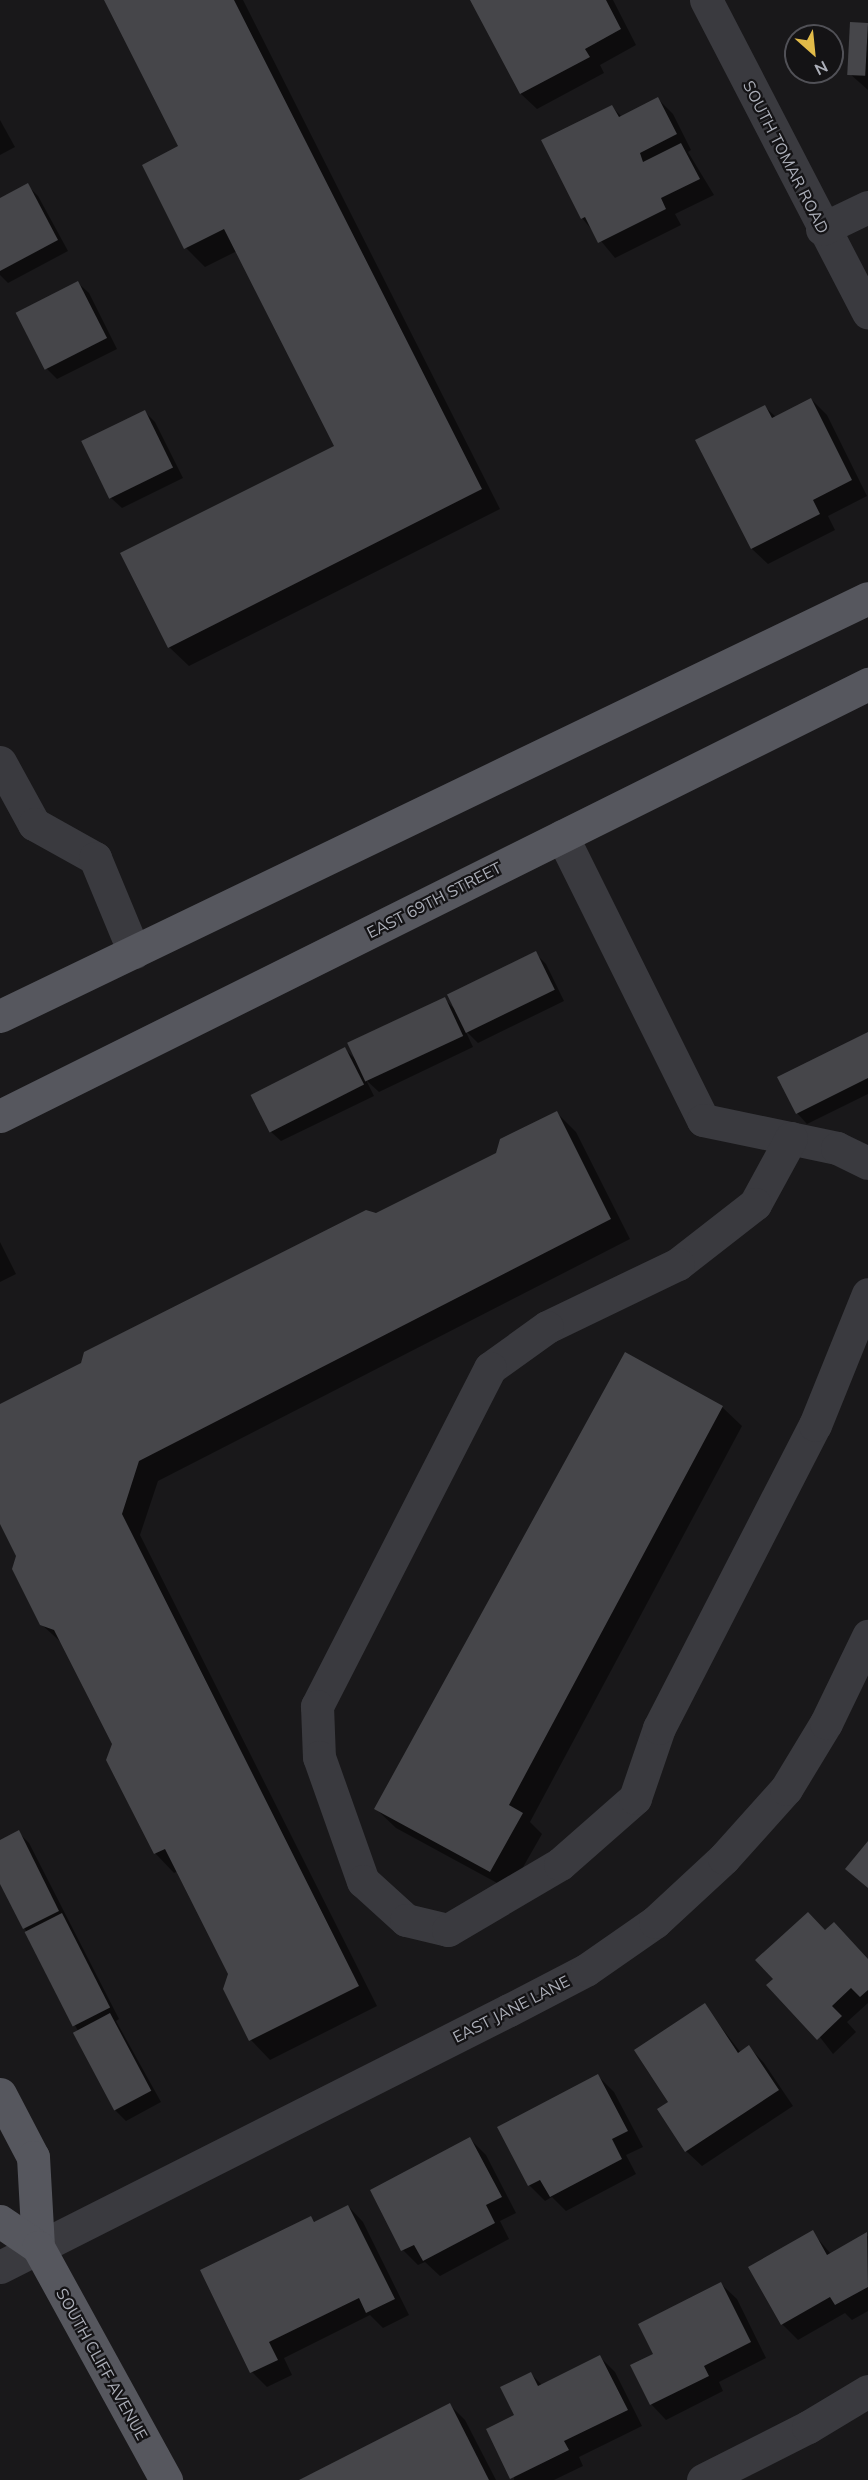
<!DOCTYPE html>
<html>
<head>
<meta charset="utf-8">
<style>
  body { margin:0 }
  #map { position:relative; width:868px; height:2480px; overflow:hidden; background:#19181a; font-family:Mulish,sans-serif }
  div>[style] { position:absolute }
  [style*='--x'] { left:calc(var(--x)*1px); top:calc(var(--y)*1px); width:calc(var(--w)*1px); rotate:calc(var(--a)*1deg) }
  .shadow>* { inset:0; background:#0007 }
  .building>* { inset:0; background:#46464a; transform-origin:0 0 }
  .minor>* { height:33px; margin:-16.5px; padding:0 16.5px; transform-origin:16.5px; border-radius:16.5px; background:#3a3a3f }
  .major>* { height:33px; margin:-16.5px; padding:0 16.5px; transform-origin:16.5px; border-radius:16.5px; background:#56575e }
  span { translate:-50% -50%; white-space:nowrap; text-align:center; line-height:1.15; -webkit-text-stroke:4.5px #141315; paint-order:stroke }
  .street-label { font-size:16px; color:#acafb9 }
  .north { position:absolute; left:784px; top:24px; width:60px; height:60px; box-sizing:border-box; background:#141315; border:2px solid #515157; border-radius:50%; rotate:153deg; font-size:16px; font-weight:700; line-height:24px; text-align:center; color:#acafb9 }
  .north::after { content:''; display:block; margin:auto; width:21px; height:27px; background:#e2bb49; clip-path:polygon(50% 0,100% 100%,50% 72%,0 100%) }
</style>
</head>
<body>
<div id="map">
  <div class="shadow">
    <div style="clip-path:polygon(106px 0,243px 0,500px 509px,189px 666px,169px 647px,336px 447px,237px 251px,205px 267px,186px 248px,180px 147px)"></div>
    <div style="clip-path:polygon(472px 0,613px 0,636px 45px,600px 65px,604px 73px,537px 109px,521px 94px)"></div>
    <div style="clip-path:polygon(868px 24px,868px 90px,850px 74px)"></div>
    <div style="clip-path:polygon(658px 99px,673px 114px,691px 150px,688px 152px,714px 195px,675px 214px,681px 225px,615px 258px,582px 218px,612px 107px,622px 117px)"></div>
    <div style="clip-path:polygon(0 120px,15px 147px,0 155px)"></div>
    <div style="clip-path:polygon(27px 185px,38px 196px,68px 251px,8px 283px,0 275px,0 200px)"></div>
    <div style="clip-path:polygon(78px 283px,89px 293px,117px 349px,57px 379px,46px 368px)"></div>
    <div style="clip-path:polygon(811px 399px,827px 415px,867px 496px,828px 516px,835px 530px,768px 564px,752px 549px,697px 441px,765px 407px,776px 417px)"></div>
    <div style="clip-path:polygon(145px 412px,155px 422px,183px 478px,122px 508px,111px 498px)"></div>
    <div style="clip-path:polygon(535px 953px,546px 964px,564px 1001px,478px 1043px,465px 1030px,473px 1047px,379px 1092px,366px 1080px,374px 1096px,281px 1141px,270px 1131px,345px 1049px,358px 1062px,444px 999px,456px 1010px)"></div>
    <div style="clip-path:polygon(868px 1033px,868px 1094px,807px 1124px,797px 1113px)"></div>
    <div style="clip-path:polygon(557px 1113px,576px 1132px,630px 1239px,158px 1481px,140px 1535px,377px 2006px,270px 2060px,251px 2040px,225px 1989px,229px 1974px,178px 1871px,174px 1873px,155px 1853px,114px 1744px,64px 1645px,41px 1624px,18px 1556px,0 1521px,0 1405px,497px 1154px)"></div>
    <div style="clip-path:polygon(0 1242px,16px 1274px,0 1282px)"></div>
    <div style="clip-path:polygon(722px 1407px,742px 1426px,530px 1822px,542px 1834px,510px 1890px,396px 1828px,376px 1809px)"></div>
    <div style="clip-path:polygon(18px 1832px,29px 1843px,119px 2019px,116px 2021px,161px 2102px,126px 2121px,116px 2111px,75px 2033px,78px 2031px,0 1881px,0 1842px)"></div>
    <div style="clip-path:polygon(825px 1931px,868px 1960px,868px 2003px,847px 2022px,856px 2032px,833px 2054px,775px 1979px)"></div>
    <div style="clip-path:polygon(704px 2005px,741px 2053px,749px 2047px,764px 2063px,793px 2106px,702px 2166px,686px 2151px,670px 2102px)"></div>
    <div style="clip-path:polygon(598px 2076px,614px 2092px,643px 2147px,626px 2155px,636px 2174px,566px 2211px,552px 2197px,545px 2201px,529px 2185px,499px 2128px)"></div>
    <div style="clip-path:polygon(470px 2139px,486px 2155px,516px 2213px,500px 2221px,509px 2239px,440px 2276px,425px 2262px,418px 2265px,403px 2250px)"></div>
    <div style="clip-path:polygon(348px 2206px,363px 2222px,409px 2315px,383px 2328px,370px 2315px,284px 2358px,292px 2375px,267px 2387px,252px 2372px,311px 2218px,316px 2223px)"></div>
    <div style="clip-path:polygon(812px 2232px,831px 2254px,868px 2236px,868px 2311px,852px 2320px,845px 2313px,798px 2340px,782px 2324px)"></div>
    <div style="clip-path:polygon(721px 2284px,737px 2299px,766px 2358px,719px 2382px,723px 2391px,666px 2420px,651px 2404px,655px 2355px)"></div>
    <div style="clip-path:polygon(600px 2357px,615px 2372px,642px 2426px,579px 2457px,583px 2466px,554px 2480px,514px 2480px,516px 2416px,531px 2374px,542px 2385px)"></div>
    <div style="clip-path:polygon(449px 2404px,465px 2420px,496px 2480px,303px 2480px)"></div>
  </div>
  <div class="building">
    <div style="clip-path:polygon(104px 0,234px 0,482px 489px,168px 648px,120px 553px,334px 446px,224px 229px,184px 249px,142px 165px,178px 146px)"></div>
    <div style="clip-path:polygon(470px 0,606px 0,621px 29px,585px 49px,590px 57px,520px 94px)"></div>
    <div style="left:850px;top:22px;width:18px;height:53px;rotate:3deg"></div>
    <div style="clip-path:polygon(658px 97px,677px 134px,640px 153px,643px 162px,681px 143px,700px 179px,661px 198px,666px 209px,598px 243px,585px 217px,581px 219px,541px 140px,612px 105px,619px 117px)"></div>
    <div style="clip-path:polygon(28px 183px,58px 240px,0 271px,0 198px)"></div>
    <div style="left:78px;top:281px;width:64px;height:70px;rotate:63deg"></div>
    <div style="clip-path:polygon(811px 398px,852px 480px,813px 500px,820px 514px,751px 549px,695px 440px,765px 405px,772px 418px)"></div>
    <div style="left:145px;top:410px;width:64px;height:71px;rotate:64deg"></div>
    <div style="left:536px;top:951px;width:43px;height:99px;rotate:64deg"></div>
    <div style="left:445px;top:997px;width:43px;height:108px;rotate:65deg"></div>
    <div style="clip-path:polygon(868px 1032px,868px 1078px,796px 1114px,777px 1077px)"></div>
    <div style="left:345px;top:1047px;width:42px;height:106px;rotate:63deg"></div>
    <div style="clip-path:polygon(557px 1111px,611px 1219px,139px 1461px,122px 1514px,359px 1986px,249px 2041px,223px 1989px,228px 1974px,165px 1849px,154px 1854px,106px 1760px,112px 1744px,54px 1630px,40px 1625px,12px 1569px,16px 1556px,0 1524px,0 1404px,81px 1363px,84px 1352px,366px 1210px,376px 1213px,496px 1153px,500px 1139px)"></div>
    <div style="clip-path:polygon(625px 1352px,723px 1406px,509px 1805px,523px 1813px,490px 1872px,374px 1809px)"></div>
    <div style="clip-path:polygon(19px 1830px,59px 1911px,23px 1929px,0 1884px,0 1840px)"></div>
    <div style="clip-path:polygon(868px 1841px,868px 1888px,845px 1869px)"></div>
    <div style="clip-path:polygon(808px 1912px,825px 1930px,834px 1922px,868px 1959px,868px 1990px,860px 1997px,851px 1988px,832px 2006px,842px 2016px,817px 2040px,766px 1985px,773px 1979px,755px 1960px)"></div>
    <div style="left:62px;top:1913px;width:106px;height:42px;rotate:63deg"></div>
    <div style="clip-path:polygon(705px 2003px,738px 2053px,749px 2045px,779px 2090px,685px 2152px,657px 2109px,668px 2102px,634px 2050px)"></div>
    <div style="left:110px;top:2013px;width:88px;height:42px;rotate:62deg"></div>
    <div style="clip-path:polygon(598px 2074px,628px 2131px,612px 2139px,622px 2159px,550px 2197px,540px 2180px,528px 2186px,497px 2127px)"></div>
    <div style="clip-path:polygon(470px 2137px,502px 2197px,486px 2205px,495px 2223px,423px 2261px,414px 2245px,401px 2251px,370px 2190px)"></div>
    <div style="clip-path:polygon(348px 2205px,395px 2299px,366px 2313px,359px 2298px,269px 2342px,278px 2360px,250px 2373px,200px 2270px,311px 2216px,314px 2222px)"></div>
    <div style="clip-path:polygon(813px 2230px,827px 2255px,867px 2232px,868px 2287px,835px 2305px,830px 2297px,781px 2325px,748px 2267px)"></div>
    <div style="clip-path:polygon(721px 2282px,751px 2342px,704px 2366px,709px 2376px,650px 2405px,630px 2365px,653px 2354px,638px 2324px)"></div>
    <div style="clip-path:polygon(600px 2355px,628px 2410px,564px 2441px,569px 2450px,510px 2479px,486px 2429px,514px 2415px,500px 2387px,531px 2372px,538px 2386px)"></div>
    <div style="clip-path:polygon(450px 2403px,489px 2480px,299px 2480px)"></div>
  </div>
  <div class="minor">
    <div style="--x:706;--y:0;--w:352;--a:62.6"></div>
    <div style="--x:822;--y:229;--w:51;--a:-25.6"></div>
    <div style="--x:0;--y:762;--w:71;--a:61.3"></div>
    <div style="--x:34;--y:824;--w:70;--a:29.1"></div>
    <div style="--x:95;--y:858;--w:102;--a:67.5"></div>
    <div style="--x:562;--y:836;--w:317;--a:63.6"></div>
    <div style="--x:703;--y:1120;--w:137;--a:11.8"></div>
    <div style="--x:837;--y:1148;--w:34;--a:26"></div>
    <div style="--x:791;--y:1138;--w:75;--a:118.6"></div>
    <div style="--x:755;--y:1204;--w:98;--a:142.1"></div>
    <div style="--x:678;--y:1264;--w:145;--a:154.3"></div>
    <div style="--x:547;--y:1327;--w:70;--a:144.3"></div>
    <div style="--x:490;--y:1368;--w:380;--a:117.1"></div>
    <div style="--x:317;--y:1706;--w:51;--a:87.8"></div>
    <div style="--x:319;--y:1757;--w:132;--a:70.5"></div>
    <div style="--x:363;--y:1881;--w:58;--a:42.2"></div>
    <div style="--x:406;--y:1920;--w:43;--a:13.4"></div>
    <div style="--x:448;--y:1930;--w:130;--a:-30.5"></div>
    <div style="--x:560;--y:1864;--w:100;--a:-41.3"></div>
    <div style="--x:635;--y:1798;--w:74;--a:-71.1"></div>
    <div style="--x:659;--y:1728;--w:341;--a:-62.8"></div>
    <div style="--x:815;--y:1425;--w:141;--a:-68"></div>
    <div style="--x:0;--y:2267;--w:570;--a:-26.79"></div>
    <div style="--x:509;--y:2010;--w:87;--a:-27.5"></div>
    <div style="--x:586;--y:1970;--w:84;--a:-34.8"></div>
    <div style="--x:655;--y:1922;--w:94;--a:-42.8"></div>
    <div style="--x:724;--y:1858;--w:93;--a:-48.1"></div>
    <div style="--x:786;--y:1789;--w:77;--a:-58.8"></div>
    <div style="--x:826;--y:1723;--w:97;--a:-64.2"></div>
    <div style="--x:703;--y:2480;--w:118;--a:-26.8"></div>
    <div style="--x:808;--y:2427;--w:70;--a:-31"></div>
  </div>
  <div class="major">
    <div style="--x:0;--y:1016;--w:963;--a:-25.71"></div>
    <div style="--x:0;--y:1116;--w:970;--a:-26.46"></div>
    <div style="--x:0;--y:2094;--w:71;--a:62.4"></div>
    <div style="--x:33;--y:2157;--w:90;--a:86.8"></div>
    <div style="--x:0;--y:2221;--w:46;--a:34.4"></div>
    <div style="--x:38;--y:2247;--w:266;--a:61.2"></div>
  </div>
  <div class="street-label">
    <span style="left:786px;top:157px;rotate:63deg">SOUTH TOMAR ROAD</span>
    <span style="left:434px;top:900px;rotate:-27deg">EAST 69TH STREET</span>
    <span style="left:511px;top:2009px;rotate:-27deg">EAST JANE LANE</span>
    <span style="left:102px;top:2364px;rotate:61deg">SOUTH CLIFF AVENUE</span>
  </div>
  <div class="north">N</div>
</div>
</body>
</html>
